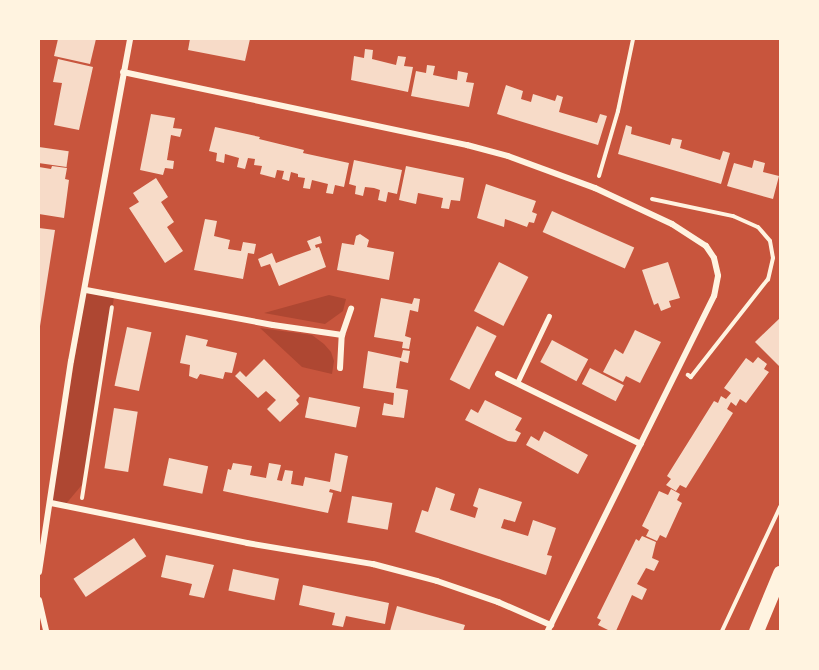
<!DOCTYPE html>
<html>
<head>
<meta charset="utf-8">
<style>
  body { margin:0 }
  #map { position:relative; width:819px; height:670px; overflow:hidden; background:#c8553d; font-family:Overpass,sans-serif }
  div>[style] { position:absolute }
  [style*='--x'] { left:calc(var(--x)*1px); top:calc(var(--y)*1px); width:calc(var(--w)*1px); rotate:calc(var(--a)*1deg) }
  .green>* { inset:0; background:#ae4732 }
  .building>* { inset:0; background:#f7dbc8; transform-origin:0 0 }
  .path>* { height:4px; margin:-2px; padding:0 2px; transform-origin:2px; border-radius:2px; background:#fff3e0 }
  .service>* { height:4.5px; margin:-2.25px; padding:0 2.25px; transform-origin:2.25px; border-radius:2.25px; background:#fff3e0 }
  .minor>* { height:6px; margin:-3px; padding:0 3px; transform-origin:3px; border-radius:3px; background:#fff3e0 }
  .primary>* { height:15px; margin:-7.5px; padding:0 7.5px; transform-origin:7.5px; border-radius:7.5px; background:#fff3e0 }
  span { translate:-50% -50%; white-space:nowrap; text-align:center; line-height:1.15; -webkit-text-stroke:4.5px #fff3e0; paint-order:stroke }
  .frame { position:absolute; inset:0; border:40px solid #fff3e0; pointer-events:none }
</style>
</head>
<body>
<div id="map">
  <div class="green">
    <div style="clip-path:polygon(86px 290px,114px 297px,86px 480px,65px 505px,51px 503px)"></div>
    <div style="clip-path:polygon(329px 295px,346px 299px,343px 311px,325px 324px,264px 313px)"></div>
    <div style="clip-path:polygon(260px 328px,312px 335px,324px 344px,331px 352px,334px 361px,332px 374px,302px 367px)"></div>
  </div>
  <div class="building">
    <div style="clip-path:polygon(58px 39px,96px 39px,90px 64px,54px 56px)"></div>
    <div style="clip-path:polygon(190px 39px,250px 39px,245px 61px,188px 50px)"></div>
    <div style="clip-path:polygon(365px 49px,373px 50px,372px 59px,396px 65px,398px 56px,406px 57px,404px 66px,413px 67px,408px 92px,351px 80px,354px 56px,364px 58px)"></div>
    <div style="clip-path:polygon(58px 59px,93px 67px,79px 130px,54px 125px,62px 83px,53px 82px)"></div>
    <div style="clip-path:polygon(427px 65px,435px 66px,433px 75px,447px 78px,457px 80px,458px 71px,468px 73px,466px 82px,474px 83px,469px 107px,411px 96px,416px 71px,426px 73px)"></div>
    <div style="clip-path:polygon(506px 85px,523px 91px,521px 99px,531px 102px,533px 94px,555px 101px,557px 95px,563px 97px,559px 112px,597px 123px,600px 114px,607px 116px,598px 145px,497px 114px)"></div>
    <div style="clip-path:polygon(151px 114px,175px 118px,173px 128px,182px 129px,180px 137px,171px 135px,167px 160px,174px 161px,173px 169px,165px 168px,163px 175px,140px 170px)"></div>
    <div style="clip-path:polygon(626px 125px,632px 127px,631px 134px,670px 145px,672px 138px,682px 140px,680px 148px,720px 160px,723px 151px,730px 153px,721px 184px,618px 154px)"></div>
    <div style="clip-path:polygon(215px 127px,260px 137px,259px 139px,304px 150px,303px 153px,349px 163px,344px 187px,335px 185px,333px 194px,326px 193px,328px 184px,312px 180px,310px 189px,303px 188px,305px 178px,298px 177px,298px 174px,291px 172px,289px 181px,282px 179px,284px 171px,277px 170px,275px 178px,260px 174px,262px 166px,254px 165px,255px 159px,248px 158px,245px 169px,237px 167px,239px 158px,225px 154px,224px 163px,216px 161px,217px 153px,209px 151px)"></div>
    <div style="left:39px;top:147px;width:30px;height:16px;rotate:8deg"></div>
    <div style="clip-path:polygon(354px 160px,402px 170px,397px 194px,388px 192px,386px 202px,378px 200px,380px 190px,374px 188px,365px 187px,363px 196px,355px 194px,356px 186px,349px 184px)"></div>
    <div style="clip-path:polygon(754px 160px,765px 163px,763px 172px,779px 176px,773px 199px,727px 186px,734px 163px,752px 168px)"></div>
    <div style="clip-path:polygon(52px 166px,67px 168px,65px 179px,69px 180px,64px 218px,39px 214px,39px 167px,51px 169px)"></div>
    <div style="clip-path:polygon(406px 166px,464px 178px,460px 201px,451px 200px,449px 209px,441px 208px,443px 198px,418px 193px,416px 204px,399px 200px)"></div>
    <div style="clip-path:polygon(156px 178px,168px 197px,161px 202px,174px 222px,167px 227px,183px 251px,165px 263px,129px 208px,139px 202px,133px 193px)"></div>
    <div style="clip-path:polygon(486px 184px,536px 201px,532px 212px,537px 214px,534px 223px,529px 222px,527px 227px,505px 219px,504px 227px,477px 218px)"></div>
    <div style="left:552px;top:211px;width:90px;height:23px;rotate:24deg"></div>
    <div style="clip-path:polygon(205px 219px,217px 221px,214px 236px,230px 240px,228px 249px,241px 251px,243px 242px,256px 244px,254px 254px,248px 253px,243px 279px,194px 270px)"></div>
    <div style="clip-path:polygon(39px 228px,55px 230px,40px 326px,39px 326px)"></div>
    <div style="clip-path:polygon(360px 234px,369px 240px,367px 247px,394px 252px,389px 280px,337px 270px,342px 243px,354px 245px,356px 236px)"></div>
    <div style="clip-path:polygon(320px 236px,322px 243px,315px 245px,316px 248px,319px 247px,326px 267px,279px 286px,270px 264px,261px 267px,258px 259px,272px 253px,276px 263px,294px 256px,311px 250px,307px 241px)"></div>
    <div style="left:499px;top:262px;width:33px;height:55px;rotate:27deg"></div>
    <div style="clip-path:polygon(668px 262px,680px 298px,669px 301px,671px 307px,661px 311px,658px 303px,654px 305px,642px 270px)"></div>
    <div style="clip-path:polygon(381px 298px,412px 304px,414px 298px,420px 299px,418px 312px,410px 310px,405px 336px,411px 338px,409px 349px,402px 348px,403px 342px,374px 337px)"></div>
    <div style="clip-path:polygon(780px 318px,780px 364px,779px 366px,755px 342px)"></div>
    <div style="left:477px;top:326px;width:22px;height:60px;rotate:27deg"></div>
    <div style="left:127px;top:327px;width:25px;height:60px;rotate:12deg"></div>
    <div style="clip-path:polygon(635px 330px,661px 342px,640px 383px,626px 376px,623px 382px,603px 372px,615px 349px,623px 354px)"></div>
    <div style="clip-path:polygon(186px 335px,208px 340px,206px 346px,237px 353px,232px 373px,225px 372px,223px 379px,200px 374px,197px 379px,189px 376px,190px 365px,180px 363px)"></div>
    <div style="left:552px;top:340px;width:41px;height:25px;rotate:28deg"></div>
    <div style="clip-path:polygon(403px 350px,410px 351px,408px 363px,400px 361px,396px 388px,408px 390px,404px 418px,382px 415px,384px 403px,393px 405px,394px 393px,363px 388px,368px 351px,401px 358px)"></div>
    <div style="clip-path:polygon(758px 357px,767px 364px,764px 369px,769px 372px,746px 403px,740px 399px,736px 406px,731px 402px,727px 409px,733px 413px,686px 488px,680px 485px,676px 491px,666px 485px,671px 479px,667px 476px,714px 401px,718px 403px,721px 396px,726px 399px,731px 393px,724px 388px,746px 358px,753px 363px)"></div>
    <div style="clip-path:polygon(264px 359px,300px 396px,296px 400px,299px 404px,280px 422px,267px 409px,276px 400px,266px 391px,258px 398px,235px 376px,240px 371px,246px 377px)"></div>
    <div style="left:590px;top:368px;width:38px;height:18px;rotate:27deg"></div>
    <div style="left:309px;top:397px;width:52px;height:21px;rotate:11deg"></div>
    <div style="clip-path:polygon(485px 400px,522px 418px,515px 430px,521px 433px,516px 442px,508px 441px,465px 420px,471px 409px,478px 413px)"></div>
    <div style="left:114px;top:408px;width:24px;height:61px;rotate:9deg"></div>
    <div style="clip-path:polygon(544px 431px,588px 455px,578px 474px,526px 445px,531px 436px,539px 441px)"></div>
    <div style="clip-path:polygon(335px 453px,348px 456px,341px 492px,330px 489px,329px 492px,333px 493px,328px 513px,223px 491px,228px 469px,231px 470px,233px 463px,252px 466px,250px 475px,266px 478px,269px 463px,281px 465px,277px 480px,282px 481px,285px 470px,293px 471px,291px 484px,303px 486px,305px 477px,330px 482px)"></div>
    <div style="left:169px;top:458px;width:40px;height:28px;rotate:12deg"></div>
    <div style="clip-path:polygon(436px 487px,455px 494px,450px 510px,475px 518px,478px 508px,473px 506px,479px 488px,522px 502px,515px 522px,504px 519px,501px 528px,528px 536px,533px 520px,556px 528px,547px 555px,552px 556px,546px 575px,415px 532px,422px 510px,428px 512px)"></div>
    <div style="clip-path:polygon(671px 489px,680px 494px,677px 500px,682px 503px,666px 538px,660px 535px,657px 541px,646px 536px,649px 530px,642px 526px,659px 491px,668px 495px)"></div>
    <div style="left:352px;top:496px;width:41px;height:27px;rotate:10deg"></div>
    <div style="clip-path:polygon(642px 536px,656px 542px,652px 558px,659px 561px,654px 571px,646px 568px,637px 584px,647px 589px,642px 600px,632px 595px,616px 631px,610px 631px,598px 625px,601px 620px,597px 618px,636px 539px,639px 541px)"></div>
    <div style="left:134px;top:538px;width:22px;height:73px;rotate:56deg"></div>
    <div style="clip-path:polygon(166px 555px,214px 565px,204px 598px,189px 595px,192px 584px,161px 577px)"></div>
    <div style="left:233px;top:569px;width:47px;height:22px;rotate:12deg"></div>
    <div style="clip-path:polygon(303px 585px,389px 603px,385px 624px,346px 616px,343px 627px,332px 625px,335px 613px,299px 605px)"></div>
    <div style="clip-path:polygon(397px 606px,465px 625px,463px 631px,390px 631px)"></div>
  </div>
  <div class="path">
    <div style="--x:599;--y:176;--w:68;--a:-73.7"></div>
    <div style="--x:618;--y:111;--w:74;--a:-78.2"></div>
    <div style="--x:652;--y:199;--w:83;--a:11.9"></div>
    <div style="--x:733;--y:216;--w:27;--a:24"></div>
    <div style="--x:758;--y:227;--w:18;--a:49"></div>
    <div style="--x:770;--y:241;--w:17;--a:80"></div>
    <div style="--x:773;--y:258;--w:22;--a:103"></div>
    <div style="--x:768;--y:279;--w:125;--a:128.2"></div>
    <div style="--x:691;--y:377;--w:4;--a:-146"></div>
    <div style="--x:82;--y:498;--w:193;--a:-81.1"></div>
    <div style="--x:722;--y:631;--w:137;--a:-64.9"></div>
  </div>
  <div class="service">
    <div style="--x:517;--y:383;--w:74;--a:-64.5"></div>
  </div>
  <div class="minor">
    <div style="--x:123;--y:72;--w:352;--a:12"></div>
    <div style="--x:467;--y:145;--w:42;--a:15"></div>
    <div style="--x:508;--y:156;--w:93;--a:20.2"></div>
    <div style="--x:595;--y:188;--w:85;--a:25.1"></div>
    <div style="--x:672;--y:224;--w:40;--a:32.9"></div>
    <div style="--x:706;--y:246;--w:14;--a:56"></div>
    <div style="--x:714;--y:258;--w:18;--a:77"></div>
    <div style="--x:718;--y:276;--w:20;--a:101"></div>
    <div style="--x:714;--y:296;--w:374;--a:116.4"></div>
    <div style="--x:86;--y:290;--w:190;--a:10.6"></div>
    <div style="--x:273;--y:325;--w:70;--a:8.2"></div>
    <div style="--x:342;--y:335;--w:28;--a:-71"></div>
    <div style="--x:340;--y:368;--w:33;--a:-87"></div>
    <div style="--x:498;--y:374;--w:159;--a:26.1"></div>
    <div style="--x:51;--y:503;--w:200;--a:11.5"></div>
    <div style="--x:247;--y:543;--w:128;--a:9.5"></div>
    <div style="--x:373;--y:564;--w:66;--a:14.9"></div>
    <div style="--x:437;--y:581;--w:65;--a:19"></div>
    <div style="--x:498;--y:602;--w:58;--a:23.5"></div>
    <div style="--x:39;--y:572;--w:213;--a:-81.4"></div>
    <div style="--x:71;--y:361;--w:327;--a:-79.6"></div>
    <div style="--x:39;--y:600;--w:32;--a:77"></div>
  </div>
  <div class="primary">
    <div style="--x:756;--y:631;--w:63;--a:-67.5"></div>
  </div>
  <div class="frame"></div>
</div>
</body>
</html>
